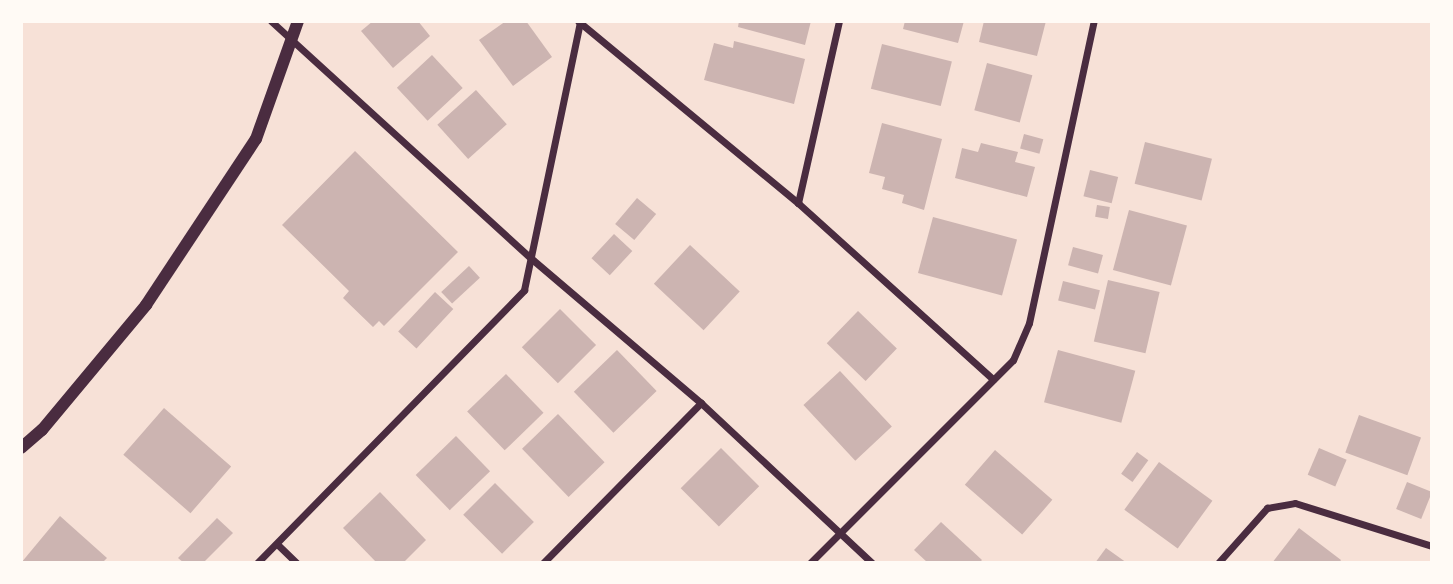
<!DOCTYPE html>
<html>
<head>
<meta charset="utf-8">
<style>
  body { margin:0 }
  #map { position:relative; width:1453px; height:584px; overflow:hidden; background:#f7e1d7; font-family:"IBM Plex Sans",sans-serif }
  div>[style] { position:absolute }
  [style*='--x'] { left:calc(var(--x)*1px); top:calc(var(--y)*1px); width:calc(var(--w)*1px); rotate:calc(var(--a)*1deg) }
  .building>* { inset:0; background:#ccb4b1; transform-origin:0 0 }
  .minor>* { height:7px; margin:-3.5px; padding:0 3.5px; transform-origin:3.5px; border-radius:3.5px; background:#4a2c40 }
  .tertiary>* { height:12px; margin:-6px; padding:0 6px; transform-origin:6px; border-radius:6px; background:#4a2c40 }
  span { translate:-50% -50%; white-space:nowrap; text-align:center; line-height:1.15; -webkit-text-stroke:5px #fffaf5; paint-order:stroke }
  .frame { position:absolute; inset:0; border:23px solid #fffaf5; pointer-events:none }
</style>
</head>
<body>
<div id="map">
  <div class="building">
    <div style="clip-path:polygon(373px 21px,418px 21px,430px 36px,393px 68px,361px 31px)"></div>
    <div style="clip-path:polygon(506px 21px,526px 21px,552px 57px,513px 86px,479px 40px)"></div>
    <div style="clip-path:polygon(739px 21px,811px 21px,805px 45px,738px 27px)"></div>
    <div style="clip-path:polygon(905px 21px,964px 21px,958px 43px,903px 29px)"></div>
    <div style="clip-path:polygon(984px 21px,1046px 21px,1037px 56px,979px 42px)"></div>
    <div style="clip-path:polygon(734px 41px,805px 59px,794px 104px,704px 80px,714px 43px,733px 48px)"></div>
    <div style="left:882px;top:44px;width:72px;height:46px;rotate:14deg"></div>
    <div style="left:432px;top:55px;width:45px;height:48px;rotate:47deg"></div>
    <div style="left:987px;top:63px;width:47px;height:49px;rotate:15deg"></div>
    <div style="left:476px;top:90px;width:46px;height:52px;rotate:48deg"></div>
    <div style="clip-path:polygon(882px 123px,942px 139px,924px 210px,902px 203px,904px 195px,882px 189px,885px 177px,869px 173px)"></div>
    <div style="left:1024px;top:134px;width:20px;height:15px;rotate:15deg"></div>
    <div style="left:1145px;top:142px;width:69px;height:43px;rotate:14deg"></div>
    <div style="clip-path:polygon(981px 143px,1018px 152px,1015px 162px,1035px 167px,1027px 197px,955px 178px,962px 148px,978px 152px)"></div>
    <div style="clip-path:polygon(355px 151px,458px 252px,384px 326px,379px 321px,373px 327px,343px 298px,349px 291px,282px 225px)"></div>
    <div style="left:1090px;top:170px;width:29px;height:27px;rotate:14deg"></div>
    <div style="left:637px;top:198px;width:25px;height:34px;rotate:40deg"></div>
    <div style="left:1097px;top:205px;width:13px;height:12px;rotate:9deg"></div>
    <div style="left:1129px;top:210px;width:60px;height:62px;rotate:15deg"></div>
    <div style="left:933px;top:217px;width:87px;height:58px;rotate:15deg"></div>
    <div style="left:614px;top:234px;width:25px;height:33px;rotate:43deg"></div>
    <div style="left:690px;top:245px;width:68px;height:53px;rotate:43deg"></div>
    <div style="left:1073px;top:247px;width:31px;height:19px;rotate:15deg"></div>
    <div style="left:469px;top:266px;width:16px;height:38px;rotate:47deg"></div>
    <div style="left:1108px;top:280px;width:53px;height:63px;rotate:13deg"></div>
    <div style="left:1063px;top:281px;width:38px;height:20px;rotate:14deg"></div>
    <div style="left:435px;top:292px;width:25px;height:54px;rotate:43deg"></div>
    <div style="left:560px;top:309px;width:51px;height:54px;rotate:45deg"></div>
    <div style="left:858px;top:311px;width:54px;height:45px;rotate:44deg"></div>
    <div style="left:617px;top:350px;width:57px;height:60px;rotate:46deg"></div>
    <div style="left:1058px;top:350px;width:80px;height:54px;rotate:15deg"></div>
    <div style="left:840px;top:371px;width:76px;height:50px;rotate:47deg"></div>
    <div style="left:506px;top:374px;width:54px;height:54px;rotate:46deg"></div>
    <div style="left:164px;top:408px;width:89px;height:62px;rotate:41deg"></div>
    <div style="left:558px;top:414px;width:67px;height:50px;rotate:46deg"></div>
    <div style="left:1359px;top:415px;width:66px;height:40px;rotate:20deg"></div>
    <div style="left:456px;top:436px;width:49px;height:56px;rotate:46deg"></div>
    <div style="left:721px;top:448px;width:54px;height:57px;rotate:45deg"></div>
    <div style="left:1319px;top:448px;width:30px;height:29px;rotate:23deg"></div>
    <div style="left:995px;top:450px;width:76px;height:46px;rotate:41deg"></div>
    <div style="left:1137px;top:452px;width:14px;height:27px;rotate:36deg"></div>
    <div style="left:1159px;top:462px;width:66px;height:59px;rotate:36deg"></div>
    <div style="left:1407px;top:482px;width:27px;height:29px;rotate:22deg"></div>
    <div style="left:495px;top:483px;width:55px;height:45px;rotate:45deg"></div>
    <div style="clip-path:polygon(380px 492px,426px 540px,403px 563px,377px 563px,343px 528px)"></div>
    <div style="clip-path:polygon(60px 516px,107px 558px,102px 563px,21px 563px)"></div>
    <div style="clip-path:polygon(217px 518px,233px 533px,203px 563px,184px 563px,178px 558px)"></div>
    <div style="clip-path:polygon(941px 522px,982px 560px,979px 563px,928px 563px,914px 550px)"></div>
    <div style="clip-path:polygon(1299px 528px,1341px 560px,1339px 563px,1272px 563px)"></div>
    <div style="clip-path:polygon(1106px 548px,1127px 563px,1095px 563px)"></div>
  </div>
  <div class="minor">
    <div style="--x:271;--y:21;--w:355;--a:42.4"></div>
    <div style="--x:533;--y:260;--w:221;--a:40.4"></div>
    <div style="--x:701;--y:403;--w:234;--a:43.1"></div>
    <div style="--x:578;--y:21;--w:286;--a:39.6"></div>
    <div style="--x:798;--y:203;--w:263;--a:42.1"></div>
    <div style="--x:798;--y:203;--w:187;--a:-77.3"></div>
    <div style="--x:277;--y:544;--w:28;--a:44"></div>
    <div style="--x:257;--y:563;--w:382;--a:-45.6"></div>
    <div style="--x:524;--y:290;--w:275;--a:-78.2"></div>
    <div style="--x:543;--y:563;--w:225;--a:-45.4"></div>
    <div style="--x:810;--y:563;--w:287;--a:-45"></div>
    <div style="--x:1013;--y:360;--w:40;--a:-66.6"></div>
    <div style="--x:1029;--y:323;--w:309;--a:-77.9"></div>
    <div style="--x:1218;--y:563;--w:74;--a:-48.3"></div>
    <div style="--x:1267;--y:508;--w:28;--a:-10"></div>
    <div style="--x:1295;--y:503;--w:144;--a:17.4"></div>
  </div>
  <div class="tertiary">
    <div style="--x:21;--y:448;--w:28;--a:-41"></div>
    <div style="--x:42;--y:430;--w:163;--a:-50.2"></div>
    <div style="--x:146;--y:305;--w:199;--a:-56.5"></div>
    <div style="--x:256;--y:139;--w:125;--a:-70.4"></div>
  </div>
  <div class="frame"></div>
</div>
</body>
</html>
